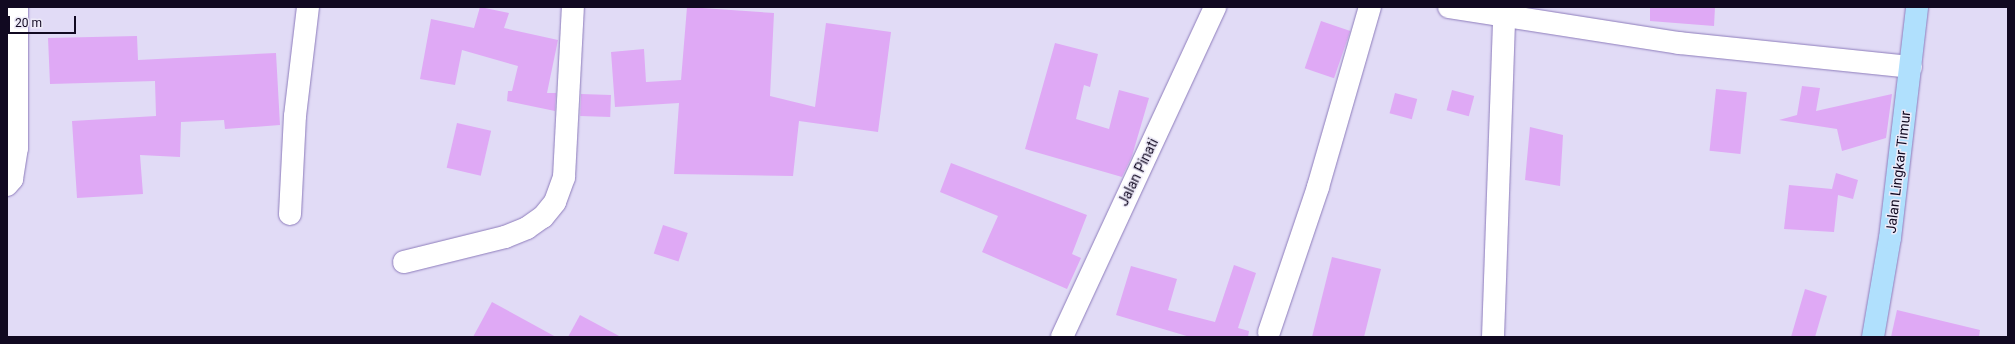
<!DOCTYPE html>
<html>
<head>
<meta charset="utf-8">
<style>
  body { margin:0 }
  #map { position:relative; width:2015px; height:344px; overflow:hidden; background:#e1dbf6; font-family:Roboto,sans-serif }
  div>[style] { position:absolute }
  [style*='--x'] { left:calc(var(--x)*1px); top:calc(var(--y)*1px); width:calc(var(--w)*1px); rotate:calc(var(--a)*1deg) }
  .building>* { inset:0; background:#dfa9f5; transform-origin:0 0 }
  .roads { filter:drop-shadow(0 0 1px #8d7cbb) drop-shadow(0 0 1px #8d7cbb) }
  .minor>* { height:22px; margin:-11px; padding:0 11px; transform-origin:11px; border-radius:11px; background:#fff }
  .major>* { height:22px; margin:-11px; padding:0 11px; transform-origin:11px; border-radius:11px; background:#b0e0fd }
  span { translate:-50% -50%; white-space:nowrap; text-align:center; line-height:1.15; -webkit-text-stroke:3px #edeaf8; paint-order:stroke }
  .street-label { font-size:14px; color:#110921 }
  .frame { position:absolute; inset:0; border:8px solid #110921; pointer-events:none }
  .scale { position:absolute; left:8px; top:16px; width:68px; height:18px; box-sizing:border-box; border:2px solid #110921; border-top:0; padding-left:5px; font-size:12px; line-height:14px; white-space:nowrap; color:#110921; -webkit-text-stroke:3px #edeaf8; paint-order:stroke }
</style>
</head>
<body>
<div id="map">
  <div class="building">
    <div style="clip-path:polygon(480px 7px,509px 13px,504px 28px,558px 40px,547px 93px,556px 93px,555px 111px,507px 101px,508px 91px,512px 91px,518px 66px,462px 50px,455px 85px,420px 79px,431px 19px,474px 28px)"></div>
    <div style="clip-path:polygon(687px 7px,774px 13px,770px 96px,815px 107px,826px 23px,891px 32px,878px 132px,799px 121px,793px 176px,674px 174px,679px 103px,615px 107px,611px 52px,644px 49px,646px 82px,681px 80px)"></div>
    <div style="clip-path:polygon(1650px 7px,1715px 7px,1714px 26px,1650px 21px)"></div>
    <div style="left:1321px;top:21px;width:31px;height:50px;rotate:19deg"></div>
    <div style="clip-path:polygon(137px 36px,138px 60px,276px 53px,280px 125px,225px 129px,224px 120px,181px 122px,180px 157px,140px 155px,143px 194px,77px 198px,72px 121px,156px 116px,155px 81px,50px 84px,48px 38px)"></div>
    <div style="clip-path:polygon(1055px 43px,1098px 54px,1090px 87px,1084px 85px,1076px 119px,1109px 129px,1119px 90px,1149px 98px,1132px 156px,1122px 177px,1025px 149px)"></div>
    <div style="clip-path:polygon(1802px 86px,1820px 88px,1816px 111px,1892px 94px,1886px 138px,1842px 151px,1837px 129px,1779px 120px,1797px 115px)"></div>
    <div style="left:1716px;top:89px;width:31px;height:62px;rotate:6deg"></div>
    <div style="left:1452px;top:90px;width:23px;height:21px;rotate:15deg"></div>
    <div style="left:1395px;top:93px;width:23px;height:21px;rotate:15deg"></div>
    <div style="left:581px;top:94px;width:30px;height:22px;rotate:2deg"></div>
    <div style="left:457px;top:123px;width:35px;height:46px;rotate:13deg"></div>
    <div style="clip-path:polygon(1530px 127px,1563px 135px,1560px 186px,1525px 180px)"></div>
    <div style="clip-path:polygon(951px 163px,1087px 215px,1072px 254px,1081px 258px,1067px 289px,982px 252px,998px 216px,940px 192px)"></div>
    <div style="clip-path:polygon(1836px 173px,1858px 180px,1853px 199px,1838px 195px,1834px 232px,1784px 229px,1789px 185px,1832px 189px)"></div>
    <div style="left:663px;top:225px;width:26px;height:30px;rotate:18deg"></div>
    <div style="clip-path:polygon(1332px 257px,1381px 269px,1364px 337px,1312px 337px)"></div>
    <div style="clip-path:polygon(1234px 265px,1256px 273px,1238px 328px,1249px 331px,1248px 337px,1190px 337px,1116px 315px,1131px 266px,1177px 279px,1168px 310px,1215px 322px)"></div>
    <div style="clip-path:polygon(1805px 289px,1827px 296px,1815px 337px,1791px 337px)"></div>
    <div style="clip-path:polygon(492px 302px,556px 337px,473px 337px)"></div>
    <div style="clip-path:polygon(1897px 310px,1980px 330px,1979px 337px,1891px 337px)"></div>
    <div style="clip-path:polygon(580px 315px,621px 337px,568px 337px)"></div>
  </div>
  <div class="roads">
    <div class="minor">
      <div style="--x:1449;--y:7;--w:233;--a:8.9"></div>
      <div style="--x:1679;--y:43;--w:233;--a:5.9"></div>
      <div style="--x:7;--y:185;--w:8;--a:-50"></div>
      <div style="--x:12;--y:179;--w:31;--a:-81"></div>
      <div style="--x:17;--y:148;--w:140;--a:-90"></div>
      <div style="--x:290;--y:214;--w:98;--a:-87.1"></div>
      <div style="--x:295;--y:116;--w:110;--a:-83.2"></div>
      <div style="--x:404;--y:262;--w:104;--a:-13.9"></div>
      <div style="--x:505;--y:237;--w:24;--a:-22"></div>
      <div style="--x:527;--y:228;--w:19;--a:-35"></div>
      <div style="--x:543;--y:217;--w:19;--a:-51"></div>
      <div style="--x:555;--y:202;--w:27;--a:-70"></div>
      <div style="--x:564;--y:177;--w:170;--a:-87"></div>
      <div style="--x:1269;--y:332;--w:153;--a:-71.3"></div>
      <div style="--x:1318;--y:187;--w:187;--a:-73.9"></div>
      <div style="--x:1062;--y:337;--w:364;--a:-65.1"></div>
      <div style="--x:1493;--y:337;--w:321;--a:-88"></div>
    </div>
    <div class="major">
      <div style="--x:1873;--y:337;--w:100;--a:-80.3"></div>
      <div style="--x:1890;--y:238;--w:233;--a:-83.3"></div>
    </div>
  </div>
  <div class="street-label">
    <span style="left:1138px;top:172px;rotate:-64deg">Jalan Pinati</span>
    <span style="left:1898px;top:172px;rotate:-83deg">Jalan Lingkar Timur</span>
  </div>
  <div class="frame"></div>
  <div class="scale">20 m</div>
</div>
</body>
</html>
